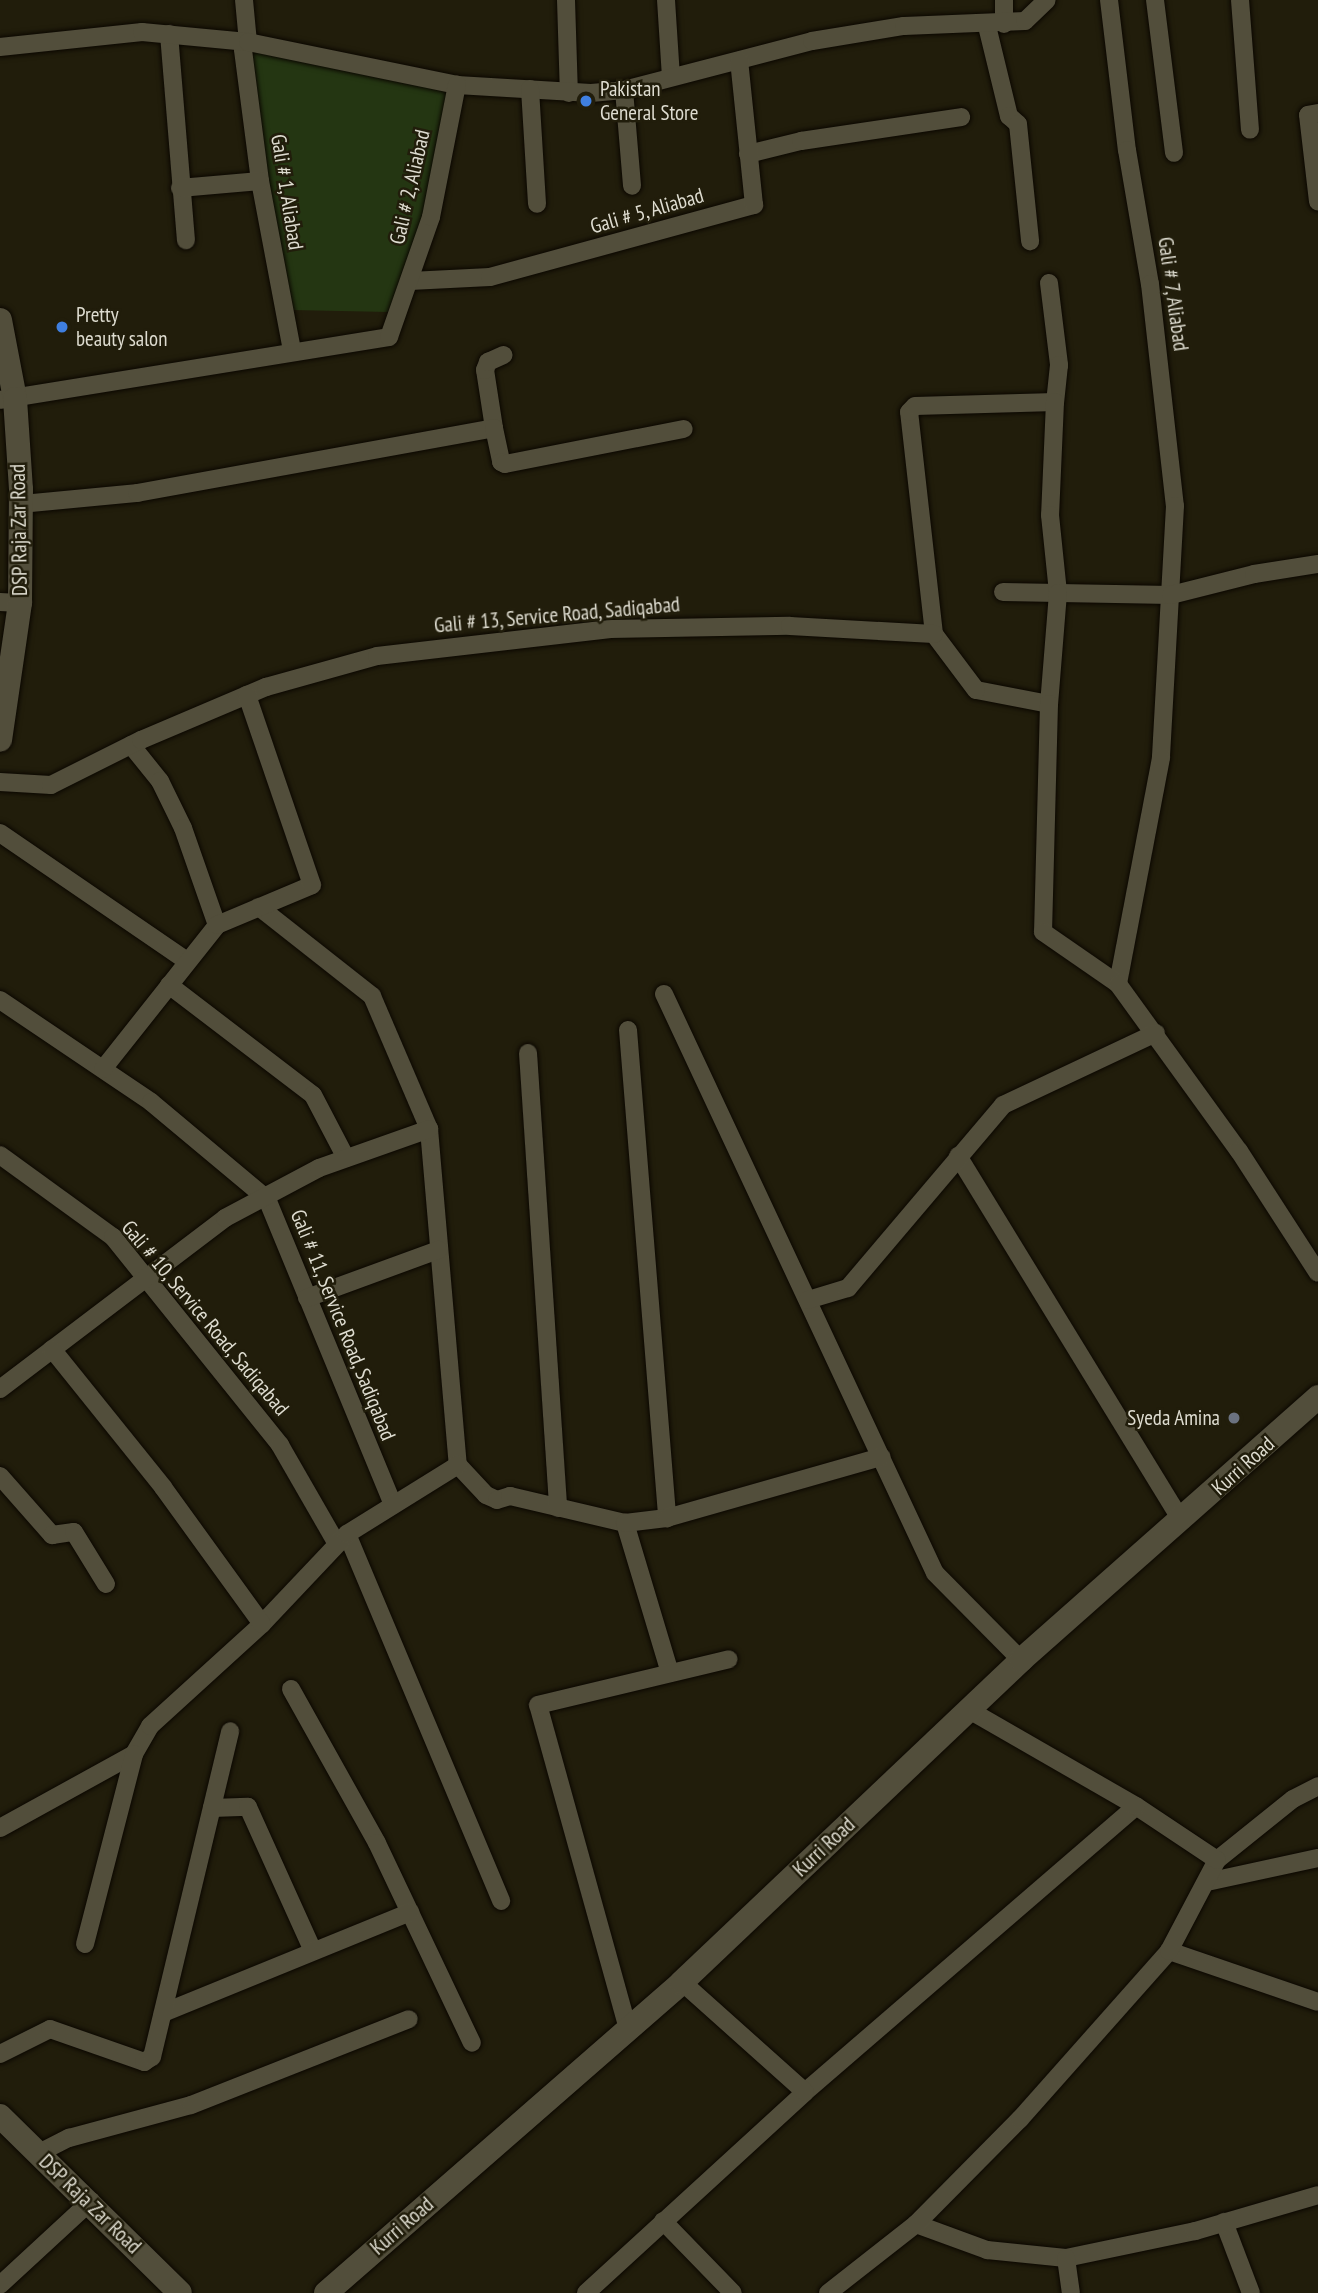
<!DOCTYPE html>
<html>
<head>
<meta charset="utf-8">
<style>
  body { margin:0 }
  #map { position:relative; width:1318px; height:2293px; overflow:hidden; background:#211d0b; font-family:"PT Sans Narrow",sans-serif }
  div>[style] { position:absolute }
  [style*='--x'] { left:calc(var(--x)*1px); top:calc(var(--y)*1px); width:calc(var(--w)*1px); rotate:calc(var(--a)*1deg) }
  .green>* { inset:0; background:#243612 }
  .roads { filter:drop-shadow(0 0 2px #0b0700) drop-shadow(0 0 2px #0b0700) }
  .street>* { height:18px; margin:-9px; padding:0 9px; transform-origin:9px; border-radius:9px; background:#524e3b }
  .secondary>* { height:24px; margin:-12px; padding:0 12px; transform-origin:12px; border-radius:12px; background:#524e3b }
  .dots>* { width:19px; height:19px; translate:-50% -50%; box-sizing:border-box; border:4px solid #211d0b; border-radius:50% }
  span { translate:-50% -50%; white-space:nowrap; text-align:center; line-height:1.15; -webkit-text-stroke:5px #211d0b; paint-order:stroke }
  .poi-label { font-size:21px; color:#dedcd0 }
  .left { translate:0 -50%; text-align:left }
  .right { translate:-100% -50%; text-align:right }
  .street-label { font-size:21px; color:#dedcd0 }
</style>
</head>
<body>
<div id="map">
  <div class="green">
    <div style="clip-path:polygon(249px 47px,450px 89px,417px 250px,389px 312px,291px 310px,267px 199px)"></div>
  </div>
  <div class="roads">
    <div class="street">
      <div style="--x:244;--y:0;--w:42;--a:84.6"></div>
      <div style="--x:566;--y:0;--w:93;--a:88.2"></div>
      <div style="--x:666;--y:0;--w:77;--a:86.3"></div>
      <div style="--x:1109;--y:0;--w:151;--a:83.2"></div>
      <div style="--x:1127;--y:150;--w:136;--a:80.3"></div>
      <div style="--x:1150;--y:284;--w:223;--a:83.6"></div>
      <div style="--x:1175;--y:506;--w:252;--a:93.2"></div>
      <div style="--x:1161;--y:758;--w:230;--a:100.8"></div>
      <div style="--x:1155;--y:0;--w:154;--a:82.9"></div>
      <div style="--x:1240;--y:0;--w:130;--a:85.6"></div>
      <div style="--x:1004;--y:24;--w:24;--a:-90"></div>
      <div style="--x:987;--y:26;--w:93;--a:76.3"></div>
      <div style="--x:1009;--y:116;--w:12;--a:42"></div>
      <div style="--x:1018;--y:124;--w:118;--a:84.1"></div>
      <div style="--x:169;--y:34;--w:207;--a:85.3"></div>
      <div style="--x:248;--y:42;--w:9;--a:122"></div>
      <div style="--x:243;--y:50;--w:132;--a:82.6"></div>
      <div style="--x:260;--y:181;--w:172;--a:79.3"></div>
      <div style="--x:0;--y:47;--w:143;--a:-6"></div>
      <div style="--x:142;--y:32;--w:106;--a:5.4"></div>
      <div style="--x:248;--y:42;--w:213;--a:11.6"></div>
      <div style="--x:457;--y:85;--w:134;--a:3.4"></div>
      <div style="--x:591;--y:93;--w:33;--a:-5"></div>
      <div style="--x:624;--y:90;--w:194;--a:-14.6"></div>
      <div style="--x:812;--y:41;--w:93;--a:-9.3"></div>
      <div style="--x:904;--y:26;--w:121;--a:-2.4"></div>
      <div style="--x:1025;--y:21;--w:30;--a:-44"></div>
      <div style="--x:530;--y:89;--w:115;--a:86.5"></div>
      <div style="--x:624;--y:90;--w:96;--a:85.2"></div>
      <div style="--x:1318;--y:113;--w:10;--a:169"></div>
      <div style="--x:1308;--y:115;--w:87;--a:83.4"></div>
      <div style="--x:748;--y:154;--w:55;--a:-13.8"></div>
      <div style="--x:801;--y:141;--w:162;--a:-8.5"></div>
      <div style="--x:180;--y:188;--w:80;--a:-5"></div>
      <div style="--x:410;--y:281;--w:80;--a:-2.9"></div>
      <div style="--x:490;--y:277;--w:274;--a:-15.3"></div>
      <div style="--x:754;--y:205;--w:145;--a:-95.9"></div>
      <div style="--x:1049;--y:283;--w:83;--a:83"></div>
      <div style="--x:1059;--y:365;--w:37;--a:96"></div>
      <div style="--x:0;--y:400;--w:394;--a:-9.2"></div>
      <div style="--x:389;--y:337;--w:127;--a:-70.7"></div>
      <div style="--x:431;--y:217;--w:135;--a:-78.9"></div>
      <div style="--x:494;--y:428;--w:59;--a:-98.8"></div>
      <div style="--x:485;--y:370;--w:9;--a:-69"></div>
      <div style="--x:488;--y:362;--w:17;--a:-24"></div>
      <div style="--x:21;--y:504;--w:117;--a:-5.4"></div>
      <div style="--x:137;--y:493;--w:363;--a:-10.3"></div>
      <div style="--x:494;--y:428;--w:35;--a:78"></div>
      <div style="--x:501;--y:462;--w:4;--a:27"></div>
      <div style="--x:505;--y:464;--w:182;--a:-11.1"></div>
      <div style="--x:1003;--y:592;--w:168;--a:1"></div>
      <div style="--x:1171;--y:595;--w:86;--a:-14.2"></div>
      <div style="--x:1254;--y:574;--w:65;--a:-8.9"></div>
      <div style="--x:0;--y:602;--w:20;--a:3"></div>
      <div style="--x:1049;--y:704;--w:74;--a:-169.1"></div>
      <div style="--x:976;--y:690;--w:70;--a:-126.9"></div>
      <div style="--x:934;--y:634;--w:223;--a:-96.4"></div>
      <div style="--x:909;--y:412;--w:8;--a:-45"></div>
      <div style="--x:915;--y:406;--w:140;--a:-1.6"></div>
      <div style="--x:1055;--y:402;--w:113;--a:92.5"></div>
      <div style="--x:1050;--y:515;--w:78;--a:84.1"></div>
      <div style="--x:1058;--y:593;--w:111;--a:94.6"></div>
      <div style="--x:1049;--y:704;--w:228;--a:91.5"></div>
      <div style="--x:1043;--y:932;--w:91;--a:34.7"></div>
      <div style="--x:1118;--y:984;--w:206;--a:54.1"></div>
      <div style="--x:1239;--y:1151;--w:145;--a:57.1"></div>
      <div style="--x:131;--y:745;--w:46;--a:51.1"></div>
      <div style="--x:160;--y:781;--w:52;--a:63.9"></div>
      <div style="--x:183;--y:828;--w:103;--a:70.7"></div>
      <div style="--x:0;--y:782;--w:51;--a:3.4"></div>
      <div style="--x:51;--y:785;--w:101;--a:-26.6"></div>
      <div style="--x:141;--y:740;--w:136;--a:-23"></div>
      <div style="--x:266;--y:687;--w:115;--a:-15.6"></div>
      <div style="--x:377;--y:656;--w:235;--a:-6.6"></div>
      <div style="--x:610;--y:629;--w:180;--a:-1"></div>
      <div style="--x:790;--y:626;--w:144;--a:3.2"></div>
      <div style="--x:0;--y:833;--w:227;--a:34.4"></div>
      <div style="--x:259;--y:907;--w:144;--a:38.2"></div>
      <div style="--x:372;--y:996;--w:145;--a:66.8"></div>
      <div style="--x:429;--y:1129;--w:337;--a:85.1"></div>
      <div style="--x:458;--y:1465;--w:41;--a:47"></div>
      <div style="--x:486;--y:1495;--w:12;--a:24"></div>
      <div style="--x:497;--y:1500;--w:14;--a:-17"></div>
      <div style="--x:510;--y:1496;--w:118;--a:13.2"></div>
      <div style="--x:169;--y:985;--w:181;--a:37.4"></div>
      <div style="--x:313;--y:1095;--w:71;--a:62.4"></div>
      <div style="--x:664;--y:994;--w:639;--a:64.92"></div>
      <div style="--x:935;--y:1573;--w:122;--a:45.3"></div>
      <div style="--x:0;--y:1000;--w:182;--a:34"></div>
      <div style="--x:151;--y:1102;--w:151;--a:39.9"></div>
      <div style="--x:267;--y:1199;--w:331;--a:67.6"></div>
      <div style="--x:628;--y:1030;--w:490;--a:85.4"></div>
      <div style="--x:528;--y:1053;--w:456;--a:86.2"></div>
      <div style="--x:103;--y:1069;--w:184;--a:-51.6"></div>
      <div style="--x:217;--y:925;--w:103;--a:-22.8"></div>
      <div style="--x:312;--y:885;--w:201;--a:-108.9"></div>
      <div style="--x:0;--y:1155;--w:140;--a:36"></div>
      <div style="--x:113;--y:1237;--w:267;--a:51.2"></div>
      <div style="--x:280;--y:1445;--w:114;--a:60.1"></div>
      <div style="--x:958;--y:1156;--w:428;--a:58.5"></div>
      <div style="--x:307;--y:1298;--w:140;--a:-20.1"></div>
      <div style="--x:808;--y:1300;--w:42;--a:-16.7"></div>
      <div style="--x:848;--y:1288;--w:240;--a:-49.7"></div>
      <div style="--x:1003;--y:1105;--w:169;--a:-25.2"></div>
      <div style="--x:0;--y:1389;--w:283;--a:-37.2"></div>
      <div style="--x:225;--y:1218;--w:106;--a:-28"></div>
      <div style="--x:319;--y:1168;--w:117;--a:-19.5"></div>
      <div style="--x:0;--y:1476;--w:79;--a:48.6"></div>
      <div style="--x:52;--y:1535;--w:22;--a:-8"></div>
      <div style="--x:74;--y:1532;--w:61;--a:58.4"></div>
      <div style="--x:347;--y:1534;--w:398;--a:67.2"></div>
      <div style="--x:262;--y:1624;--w:124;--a:-46.6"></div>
      <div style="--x:347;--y:1534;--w:131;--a:-31.9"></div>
      <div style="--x:670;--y:1673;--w:157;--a:-106.7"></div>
      <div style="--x:625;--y:1523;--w:42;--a:-6.8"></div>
      <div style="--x:667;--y:1518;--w:223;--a:-15.9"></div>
      <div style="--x:291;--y:1689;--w:176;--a:60.8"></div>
      <div style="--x:377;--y:1843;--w:221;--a:64.6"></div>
      <div style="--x:212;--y:1808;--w:36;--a:-2"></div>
      <div style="--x:248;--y:1807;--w:158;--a:65.7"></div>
      <div style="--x:0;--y:1828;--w:153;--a:-28.9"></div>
      <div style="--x:134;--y:1754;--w:32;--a:-60"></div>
      <div style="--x:150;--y:1726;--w:151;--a:-42.3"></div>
      <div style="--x:262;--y:1624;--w:169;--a:-125.9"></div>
      <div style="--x:163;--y:1487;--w:177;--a:-128.8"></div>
      <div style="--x:1217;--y:1860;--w:97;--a:-38.8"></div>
      <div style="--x:1293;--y:1799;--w:28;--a:-27"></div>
      <div style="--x:1207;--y:1882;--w:114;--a:-12.2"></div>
      <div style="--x:85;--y:1944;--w:196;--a:-75.5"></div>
      <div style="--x:1169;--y:1951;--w:157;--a:18.9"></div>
      <div style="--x:163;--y:2013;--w:267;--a:-22.2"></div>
      <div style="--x:628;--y:2029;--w:336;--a:-105.5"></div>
      <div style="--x:538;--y:1705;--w:196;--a:-13.5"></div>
      <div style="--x:0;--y:2054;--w:56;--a:-26.6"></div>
      <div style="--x:50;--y:2029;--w:100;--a:19.3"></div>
      <div style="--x:144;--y:2062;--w:9;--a:-32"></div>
      <div style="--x:152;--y:2057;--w:335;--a:-76.5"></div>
      <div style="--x:805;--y:2092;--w:437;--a:-40.8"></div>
      <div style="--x:39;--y:2153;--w:34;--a:-27"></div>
      <div style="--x:69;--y:2138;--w:126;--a:-15.1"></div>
      <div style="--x:191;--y:2105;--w:234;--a:-21.5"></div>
      <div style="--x:663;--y:2221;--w:100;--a:45.8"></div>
      <div style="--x:1224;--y:2222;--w:76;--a:69.2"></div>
      <div style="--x:916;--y:2224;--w:76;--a:20.1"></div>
      <div style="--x:987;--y:2250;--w:79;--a:5.8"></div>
      <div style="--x:1066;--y:2258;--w:132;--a:-11.8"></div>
      <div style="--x:1195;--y:2231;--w:128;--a:-16.3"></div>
      <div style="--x:1066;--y:2258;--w:35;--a:82"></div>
      <div style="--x:0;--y:2285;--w:124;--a:-42.7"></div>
      <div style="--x:586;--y:2293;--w:297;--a:-42.5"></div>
      <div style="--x:805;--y:2092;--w:165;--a:-138.2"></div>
      <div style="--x:828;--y:2293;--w:112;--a:-38.1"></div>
      <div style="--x:916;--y:2224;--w:148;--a:-45.3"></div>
      <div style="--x:1020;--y:2119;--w:225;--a:-48.4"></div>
      <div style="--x:1169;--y:1951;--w:103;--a:-62.2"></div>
      <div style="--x:1217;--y:1860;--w:97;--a:-146.3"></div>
      <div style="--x:1136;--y:1806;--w:193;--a:-150.1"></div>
    </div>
    <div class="secondary">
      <div style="--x:0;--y:320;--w:80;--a:79.2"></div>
      <div style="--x:15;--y:399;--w:90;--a:86.2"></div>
      <div style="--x:21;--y:489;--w:114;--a:90.5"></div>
      <div style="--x:20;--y:603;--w:138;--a:98.3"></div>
      <div style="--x:0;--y:2116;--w:252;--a:44.5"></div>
      <div style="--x:326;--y:2293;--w:473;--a:-41.1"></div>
      <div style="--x:682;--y:1982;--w:468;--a:-43.5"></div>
      <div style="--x:1021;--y:1660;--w:397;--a:-41.5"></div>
    </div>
  </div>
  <div class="dots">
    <div style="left:586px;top:101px;background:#3f7fe0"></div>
    <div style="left:62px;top:327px;background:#3f7fe0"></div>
    <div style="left:1234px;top:1418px;background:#6b7280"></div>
  </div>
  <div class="poi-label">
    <span class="left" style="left:600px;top:101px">Pakistan<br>General Store</span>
    <span class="left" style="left:76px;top:327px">Pretty<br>beauty salon</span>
    <span class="right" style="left:1220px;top:1418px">Syeda Amina</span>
  </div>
  <div class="street-label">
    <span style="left:410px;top:187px;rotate:-77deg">Gali # 2, Aliabad</span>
    <span style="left:287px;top:192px;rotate:81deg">Gali # 1, Aliabad</span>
    <span style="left:647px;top:211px;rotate:-16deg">Gali # 5, Aliabad</span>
    <span style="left:1173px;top:294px;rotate:82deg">Gali # 7, Aliabad</span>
    <span style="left:19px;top:530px;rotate:-91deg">DSP Raja Zar Road</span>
    <span style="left:557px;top:615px;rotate:-5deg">Gali # 13, Service Road, Sadiqabad</span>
    <span style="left:205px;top:1318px;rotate:50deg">Gali # 10, Service Road, Sadiqabad</span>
    <span style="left:343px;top:1325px;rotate:68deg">Gali # 11, Service Road, Sadiqabad</span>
    <span style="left:1243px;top:1466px;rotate:-42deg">Kurri Road</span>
    <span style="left:824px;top:1847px;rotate:-43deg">Kurri Road</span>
    <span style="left:90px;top:2204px;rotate:44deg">DSP Raja Zar Road</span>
    <span style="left:402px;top:2226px;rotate:-41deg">Kurri Road</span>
  </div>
</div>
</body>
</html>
